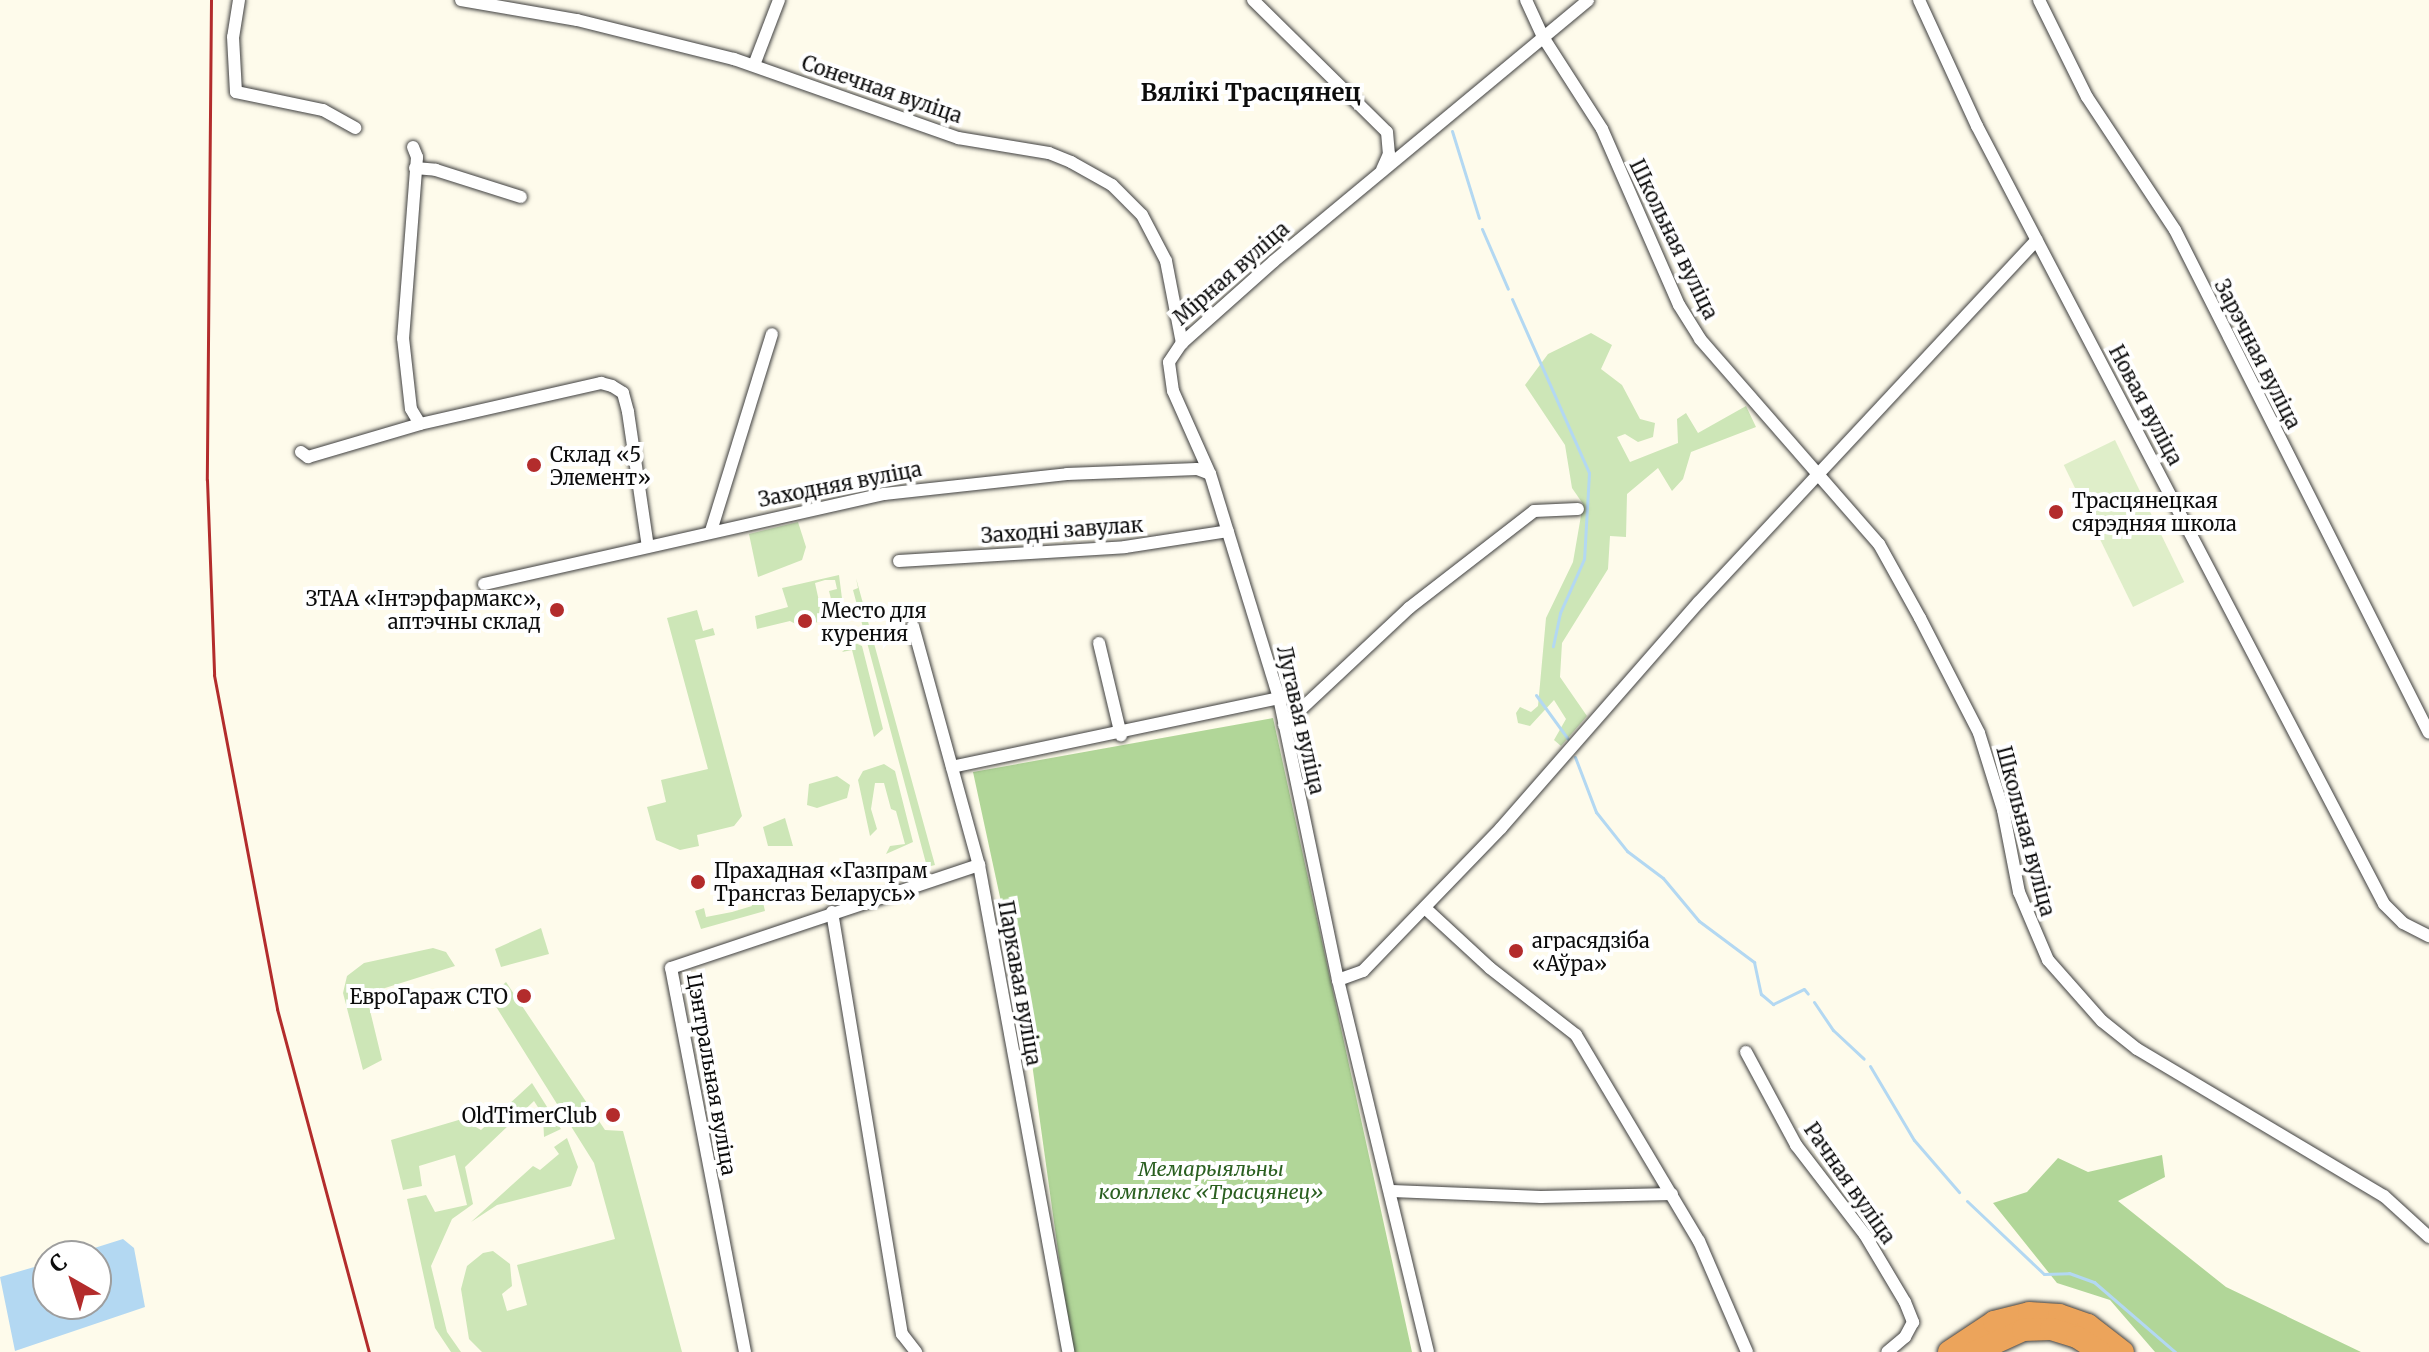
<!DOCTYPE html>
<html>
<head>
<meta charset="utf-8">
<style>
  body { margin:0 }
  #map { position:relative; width:2429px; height:1352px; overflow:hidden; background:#fefbeb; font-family:Merriweather,serif }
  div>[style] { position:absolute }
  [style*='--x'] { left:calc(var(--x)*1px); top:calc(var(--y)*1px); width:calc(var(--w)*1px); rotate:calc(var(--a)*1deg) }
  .green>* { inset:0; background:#cde6b7 }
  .forest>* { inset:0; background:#b1d698 }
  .pitch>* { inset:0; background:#dfeec9; transform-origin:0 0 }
  .water>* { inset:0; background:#b3d8f2 }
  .stream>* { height:3px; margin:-1.5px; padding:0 1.5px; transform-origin:1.5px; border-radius:1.5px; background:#b3d8f2 }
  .roads { filter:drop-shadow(0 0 2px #3f3f3f) drop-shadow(0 0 2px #3f3f3f) }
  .street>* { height:12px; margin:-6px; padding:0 6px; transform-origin:6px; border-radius:6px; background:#fff }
  .highway>* { height:22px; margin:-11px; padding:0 11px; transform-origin:11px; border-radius:11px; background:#eca45b }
  .rail>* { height:3px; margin:-1.5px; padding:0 1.5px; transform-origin:1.5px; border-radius:1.5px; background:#b32c2c }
  .dots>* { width:22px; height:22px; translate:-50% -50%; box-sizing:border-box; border:4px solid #fff; border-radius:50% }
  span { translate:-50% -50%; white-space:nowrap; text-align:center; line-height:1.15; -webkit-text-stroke:8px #fff; paint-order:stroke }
  .street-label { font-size:20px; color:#0c0c0c }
  .poi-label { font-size:20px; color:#0c0c0c }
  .left { translate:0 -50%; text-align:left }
  .right { translate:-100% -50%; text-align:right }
  .park-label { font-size:20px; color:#2a5f20; font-style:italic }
  .quarter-label { font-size:24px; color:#0c0c0c; font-weight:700 }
  .north { position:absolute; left:32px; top:1240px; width:80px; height:80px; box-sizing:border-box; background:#fff; border:2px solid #9e9e9e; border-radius:50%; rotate:321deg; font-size:22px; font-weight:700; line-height:32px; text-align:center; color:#0c0c0c }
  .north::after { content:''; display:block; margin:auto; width:28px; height:36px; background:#b32c2c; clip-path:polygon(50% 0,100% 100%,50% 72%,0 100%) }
</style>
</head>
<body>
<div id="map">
  <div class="green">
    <div style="clip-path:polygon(1591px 333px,1612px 345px,1601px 369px,1622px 385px,1640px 419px,1655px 423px,1653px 437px,1638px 442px,1625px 434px,1617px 437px,1630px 462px,1678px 443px,1677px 419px,1686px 413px,1698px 433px,1746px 406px,1756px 427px,1691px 452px,1683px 479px,1672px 491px,1658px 468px,1627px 494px,1626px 537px,1610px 536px,1608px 569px,1562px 643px,1560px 677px,1587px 716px,1561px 746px,1554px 740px,1566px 719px,1554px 700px,1530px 726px,1518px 723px,1516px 713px,1520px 707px,1531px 712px,1538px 706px,1546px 618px,1573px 562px,1583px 504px,1572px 488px,1565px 445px,1525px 385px,1548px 354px)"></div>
    <div style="clip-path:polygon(798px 522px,806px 547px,802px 560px,758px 577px,749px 534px)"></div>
    <div style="clip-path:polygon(839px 575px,844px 614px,835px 615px,829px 591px,837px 589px,835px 580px,825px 580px,815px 583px,822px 615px,828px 619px,801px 627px,790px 621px,757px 629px,755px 616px,788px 607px,782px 588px)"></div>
    <div style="clip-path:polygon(856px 578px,935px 865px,927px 867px,853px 590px,858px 588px)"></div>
    <div style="clip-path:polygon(697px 610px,703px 631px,713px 628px,715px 635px,695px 640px,742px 816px,734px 826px,697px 835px,699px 846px,680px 850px,656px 840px,647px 807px,666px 802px,661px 780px,708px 769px,667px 618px)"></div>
    <div style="clip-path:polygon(853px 642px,862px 646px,881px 721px,883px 729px,874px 737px,852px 650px,842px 652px)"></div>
    <div style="clip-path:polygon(884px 764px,895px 771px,913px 842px,886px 854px,890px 846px,905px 844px,896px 811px,891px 809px,884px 783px,875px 783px,871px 809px,877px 829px,870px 836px,858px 780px,863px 771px)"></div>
    <div style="clip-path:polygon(837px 776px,850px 785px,847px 798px,817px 808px,807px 805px,809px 784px)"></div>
    <div style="clip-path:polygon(785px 818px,793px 846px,768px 846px,763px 827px)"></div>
    <div style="clip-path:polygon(761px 894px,765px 911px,701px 929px,695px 911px,704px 908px,706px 917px,732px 912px,752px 906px,750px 898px)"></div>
    <div style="clip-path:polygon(541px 928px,549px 954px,501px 967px,495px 949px)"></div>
    <div style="clip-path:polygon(433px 948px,446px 952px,455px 966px,366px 994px,382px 1060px,363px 1070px,343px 993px,347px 976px,364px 963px)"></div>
    <div style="clip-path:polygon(506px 982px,605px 1130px,623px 1131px,682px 1352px,482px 1352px,469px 1339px,461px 1289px,467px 1266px,483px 1253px,493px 1251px,510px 1264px,512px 1286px,502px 1294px,507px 1311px,527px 1305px,517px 1265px,615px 1239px,594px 1163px,490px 997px)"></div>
    <div style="clip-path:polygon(532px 1083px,561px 1129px,544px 1137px,543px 1115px,534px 1101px,465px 1167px,473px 1204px,452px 1219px,431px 1266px,447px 1332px,461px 1352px,451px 1352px,435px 1328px,407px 1199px,426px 1195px,435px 1212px,467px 1205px,455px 1155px,419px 1166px,422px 1186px,403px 1190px,391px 1140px,462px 1119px,481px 1130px)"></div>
    <div style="clip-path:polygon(567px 1138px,578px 1167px,571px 1186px,497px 1205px,471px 1222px,533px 1166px,540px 1170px,559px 1154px,554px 1147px)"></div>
  </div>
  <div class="forest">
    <div style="clip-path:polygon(1273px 718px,1412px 1352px,1072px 1352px,1025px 1013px,973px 772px)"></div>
    <div style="clip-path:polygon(2162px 1155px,2165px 1177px,2118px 1201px,2226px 1287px,2361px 1352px,2155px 1352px,2110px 1300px,2057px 1283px,1993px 1203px,2027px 1192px,2058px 1158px,2088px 1172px)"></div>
  </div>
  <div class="pitch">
    <div style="left:2115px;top:440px;width:158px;height:57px;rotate:64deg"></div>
  </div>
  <div class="water">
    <div style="clip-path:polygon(123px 1239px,134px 1248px,145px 1307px,15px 1351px,0 1277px,48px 1263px,48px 1304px,96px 1304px,96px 1256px,69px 1256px)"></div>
  </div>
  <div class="stream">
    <div style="--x:1452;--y:131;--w:91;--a:72.8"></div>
    <div style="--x:1482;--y:229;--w:65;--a:66.6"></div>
    <div style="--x:1512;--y:299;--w:190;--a:66.1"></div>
    <div style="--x:1589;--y:473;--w:86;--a:93.3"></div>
    <div style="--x:1584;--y:559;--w:59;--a:114"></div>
    <div style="--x:1560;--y:613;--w:34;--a:102"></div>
    <div style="--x:1536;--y:695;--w:54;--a:54"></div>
    <div style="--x:1575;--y:757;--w:59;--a:69.1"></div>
    <div style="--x:1596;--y:812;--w:50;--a:51.5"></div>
    <div style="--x:1627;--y:851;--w:45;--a:36.9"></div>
    <div style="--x:1663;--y:878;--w:56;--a:50.1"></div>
    <div style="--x:1699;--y:921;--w:69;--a:36.7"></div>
    <div style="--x:1754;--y:962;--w:33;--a:78"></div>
    <div style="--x:1761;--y:994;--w:16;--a:40"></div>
    <div style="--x:1773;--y:1004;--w:34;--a:-26"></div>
    <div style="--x:1804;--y:989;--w:6;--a:51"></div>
    <div style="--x:1814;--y:1002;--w:34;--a:56"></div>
    <div style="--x:1833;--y:1030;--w:42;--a:43.1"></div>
    <div style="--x:1870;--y:1066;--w:86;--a:59.3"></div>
    <div style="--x:1914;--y:1140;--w:69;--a:49.1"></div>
    <div style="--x:1967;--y:1201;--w:106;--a:43.5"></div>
    <div style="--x:2044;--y:1274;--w:25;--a:-2"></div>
    <div style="--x:2069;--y:1273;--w:27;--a:20"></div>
    <div style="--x:2094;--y:1282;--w:107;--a:40.8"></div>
  </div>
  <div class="roads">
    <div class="street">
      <div style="--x:239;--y:0;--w:37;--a:99"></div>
      <div style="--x:233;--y:37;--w:55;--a:86.9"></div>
      <div style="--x:236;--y:92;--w:89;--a:11.7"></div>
      <div style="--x:323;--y:110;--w:37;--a:29"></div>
      <div style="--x:461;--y:0;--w:118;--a:9.8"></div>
      <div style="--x:577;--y:20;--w:162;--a:14"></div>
      <div style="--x:734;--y:59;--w:238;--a:19.4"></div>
      <div style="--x:958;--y:138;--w:92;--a:9.4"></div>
      <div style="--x:1049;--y:153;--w:24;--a:22"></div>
      <div style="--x:1071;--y:162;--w:47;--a:29.3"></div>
      <div style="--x:1112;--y:185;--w:42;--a:45"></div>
      <div style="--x:1142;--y:215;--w:52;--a:62.4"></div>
      <div style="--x:1166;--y:261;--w:84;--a:79"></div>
      <div style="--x:1253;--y:0;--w:188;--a:44.6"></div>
      <div style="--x:1387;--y:132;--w:22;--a:85"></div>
      <div style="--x:1389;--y:154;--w:17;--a:114"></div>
      <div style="--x:1526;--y:0;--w:41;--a:65.3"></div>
      <div style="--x:1543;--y:37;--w:109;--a:57.3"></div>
      <div style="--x:1602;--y:129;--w:192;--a:66.4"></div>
      <div style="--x:1679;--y:305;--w:40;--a:58"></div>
      <div style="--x:1700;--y:339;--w:272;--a:48.9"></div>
      <div style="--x:1879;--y:544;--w:85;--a:61"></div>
      <div style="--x:1920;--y:618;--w:129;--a:62.8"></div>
      <div style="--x:1979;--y:733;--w:81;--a:72.7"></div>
      <div style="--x:2003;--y:810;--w:84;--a:79"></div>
      <div style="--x:2019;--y:892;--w:74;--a:66.9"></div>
      <div style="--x:2048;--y:960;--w:81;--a:48.5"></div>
      <div style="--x:2102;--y:1021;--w:45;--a:38.7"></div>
      <div style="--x:2137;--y:1049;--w:287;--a:30.8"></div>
      <div style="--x:2384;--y:1196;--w:61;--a:42.3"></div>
      <div style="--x:1919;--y:0;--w:139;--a:65.3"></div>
      <div style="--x:1977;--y:126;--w:878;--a:62.38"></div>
      <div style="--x:2384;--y:904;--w:27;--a:45"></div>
      <div style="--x:2403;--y:923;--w:29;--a:27"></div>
      <div style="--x:2039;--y:0;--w:108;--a:63.7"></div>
      <div style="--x:2087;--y:97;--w:159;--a:56.5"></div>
      <div style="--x:2175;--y:230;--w:563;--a:63.21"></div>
      <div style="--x:754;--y:65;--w:70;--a:-69"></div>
      <div style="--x:413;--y:147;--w:11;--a:68"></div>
      <div style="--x:417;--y:157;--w:182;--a:94.4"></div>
      <div style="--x:403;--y:338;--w:71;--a:83.6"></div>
      <div style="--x:411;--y:409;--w:17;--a:59"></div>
      <div style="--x:415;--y:168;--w:21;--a:5"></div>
      <div style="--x:436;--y:170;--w:89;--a:17.6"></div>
      <div style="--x:301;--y:452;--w:9;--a:36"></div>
      <div style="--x:308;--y:457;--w:117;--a:-16.4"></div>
      <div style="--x:420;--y:424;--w:186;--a:-12.8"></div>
      <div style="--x:601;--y:383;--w:11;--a:15"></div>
      <div style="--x:612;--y:386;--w:13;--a:32"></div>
      <div style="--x:623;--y:393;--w:20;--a:75"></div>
      <div style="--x:628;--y:412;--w:136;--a:81.6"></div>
      <div style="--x:711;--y:531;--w:206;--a:-72.8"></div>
      <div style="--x:899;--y:561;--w:226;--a:-3.5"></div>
      <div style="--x:1125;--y:547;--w:104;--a:-8.8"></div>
      <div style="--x:484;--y:584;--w:410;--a:-12.7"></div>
      <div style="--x:884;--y:494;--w:184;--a:-6.2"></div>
      <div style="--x:1067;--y:474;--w:130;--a:-2.2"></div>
      <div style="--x:1197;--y:469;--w:14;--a:21"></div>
      <div style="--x:913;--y:626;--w:248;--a:74.6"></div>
      <div style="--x:979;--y:865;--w:495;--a:79.6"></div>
      <div style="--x:1099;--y:643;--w:95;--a:76.6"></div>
      <div style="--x:1284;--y:725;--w:171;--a:-43.1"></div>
      <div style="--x:1409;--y:608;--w:158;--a:-37.8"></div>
      <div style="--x:1534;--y:511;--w:44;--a:-2.6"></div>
      <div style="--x:952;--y:767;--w:334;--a:-11.9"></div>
      <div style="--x:1425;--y:908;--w:88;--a:42.7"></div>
      <div style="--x:1490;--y:968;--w:109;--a:37.9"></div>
      <div style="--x:1576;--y:1035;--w:240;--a:59.2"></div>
      <div style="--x:1699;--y:1241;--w:121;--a:66.6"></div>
      <div style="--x:832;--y:912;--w:428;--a:80.6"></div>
      <div style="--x:902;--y:1334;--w:23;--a:52"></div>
      <div style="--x:1338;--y:980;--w:27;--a:-20"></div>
      <div style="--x:1363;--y:971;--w:199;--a:-46"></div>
      <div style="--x:1501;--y:828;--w:300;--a:-48.8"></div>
      <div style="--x:1699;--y:602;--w:495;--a:-47"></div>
      <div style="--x:1746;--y:1052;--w:106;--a:61.7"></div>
      <div style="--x:1796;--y:1145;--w:113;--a:52.5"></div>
      <div style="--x:1865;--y:1235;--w:78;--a:59.2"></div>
      <div style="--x:1905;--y:1302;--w:22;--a:68"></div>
      <div style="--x:1913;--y:1322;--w:17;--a:118"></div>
      <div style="--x:1905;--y:1337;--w:23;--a:140"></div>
      <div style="--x:1392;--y:1191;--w:149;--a:2.3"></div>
      <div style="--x:1541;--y:1197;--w:131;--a:-1.3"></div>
      <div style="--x:745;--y:1352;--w:391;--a:-100.9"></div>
      <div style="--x:671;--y:968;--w:325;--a:-18.5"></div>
      <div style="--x:1428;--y:1352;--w:383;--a:-103.6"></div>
      <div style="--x:1338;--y:980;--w:288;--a:-101.8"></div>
      <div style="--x:1279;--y:698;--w:234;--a:-107.1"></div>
      <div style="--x:1210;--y:474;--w:91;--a:-114"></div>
      <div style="--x:1173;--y:391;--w:29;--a:-98"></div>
      <div style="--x:1169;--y:362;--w:23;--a:-56"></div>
      <div style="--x:1182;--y:343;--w:123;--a:-41.7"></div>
      <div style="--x:1274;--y:261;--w:408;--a:-39.7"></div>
    </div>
    <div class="highway">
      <div style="--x:1949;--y:1352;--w:54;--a:-33.7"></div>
      <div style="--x:1994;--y:1322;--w:36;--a:-14"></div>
      <div style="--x:2029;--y:1313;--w:30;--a:4"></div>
      <div style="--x:2059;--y:1315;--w:31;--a:19"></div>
      <div style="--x:2088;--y:1325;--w:44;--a:37.6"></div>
      <div style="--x:1975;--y:1352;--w:53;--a:-24.6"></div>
      <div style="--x:2023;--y:1330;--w:28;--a:-2"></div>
      <div style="--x:2051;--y:1329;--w:27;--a:17"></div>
      <div style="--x:2077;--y:1337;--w:27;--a:33"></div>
    </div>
  </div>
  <div class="rail">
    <div style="--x:211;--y:0;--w:480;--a:90.5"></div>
    <div style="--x:207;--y:480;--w:195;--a:87.9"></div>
    <div style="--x:214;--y:675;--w:340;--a:79.3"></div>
    <div style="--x:277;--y:1009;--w:355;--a:75"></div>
  </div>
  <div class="dots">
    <div style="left:534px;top:465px;background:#b32c2c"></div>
    <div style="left:2056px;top:512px;background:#b32c2c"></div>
    <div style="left:557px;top:610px;background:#b32c2c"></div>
    <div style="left:805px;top:621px;background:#b32c2c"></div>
    <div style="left:698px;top:882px;background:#b32c2c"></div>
    <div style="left:1516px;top:951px;background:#b32c2c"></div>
    <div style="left:524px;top:996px;background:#b32c2c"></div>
    <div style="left:613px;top:1115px;background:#b32c2c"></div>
  </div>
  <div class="street-label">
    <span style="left:882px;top:89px;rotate:19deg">Сонечная вуліца</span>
    <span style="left:1674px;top:239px;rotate:64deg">Школьная вуліца</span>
    <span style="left:1231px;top:273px;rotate:-41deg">Мірная вуліца</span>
    <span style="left:2258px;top:354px;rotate:63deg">Зарэчная вуліца</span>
    <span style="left:2146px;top:405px;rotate:62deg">Новая вуліца</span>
    <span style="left:840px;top:484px;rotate:-11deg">Заходняя вуліца</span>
    <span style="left:1062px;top:530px;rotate:-4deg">Заходні завулак</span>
    <span style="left:1301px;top:720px;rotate:77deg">Лугавая вуліца</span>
    <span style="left:2026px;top:831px;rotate:75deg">Школьная вуліца</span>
    <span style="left:1020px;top:983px;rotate:80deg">Паркавая вуліца</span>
    <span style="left:712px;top:1074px;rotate:80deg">Цэнтральная вуліца</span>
    <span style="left:1850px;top:1183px;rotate:55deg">Рачная вуліца</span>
  </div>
  <div class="poi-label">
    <span class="left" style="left:550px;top:466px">Склад «5<br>Элемент»</span>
    <span class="left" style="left:2072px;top:512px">Трасцянецкая<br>сярэдняя школа</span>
    <span class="right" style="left:541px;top:610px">ЗТАА «Інтэрфармакс»,<br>аптэчны склад</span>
    <span class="left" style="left:821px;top:622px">Место для<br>курения</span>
    <span class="left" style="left:714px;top:882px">Прахадная «Газпрам<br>Трансгаз Беларусь»</span>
    <span class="left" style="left:1532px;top:952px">аграсядзіба<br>«Аўра»</span>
    <span class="right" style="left:508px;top:996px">ЕвроГараж СТО</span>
    <span class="right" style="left:597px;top:1115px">OldTimerClub</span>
  </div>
  <div class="park-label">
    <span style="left:1211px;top:1180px">Мемарыяльны<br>комплекс «Трасцянец»</span>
  </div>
  <div class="quarter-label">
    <span style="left:1251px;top:93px">Вялікі Трасцянец</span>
  </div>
  <div class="north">С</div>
</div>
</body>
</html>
